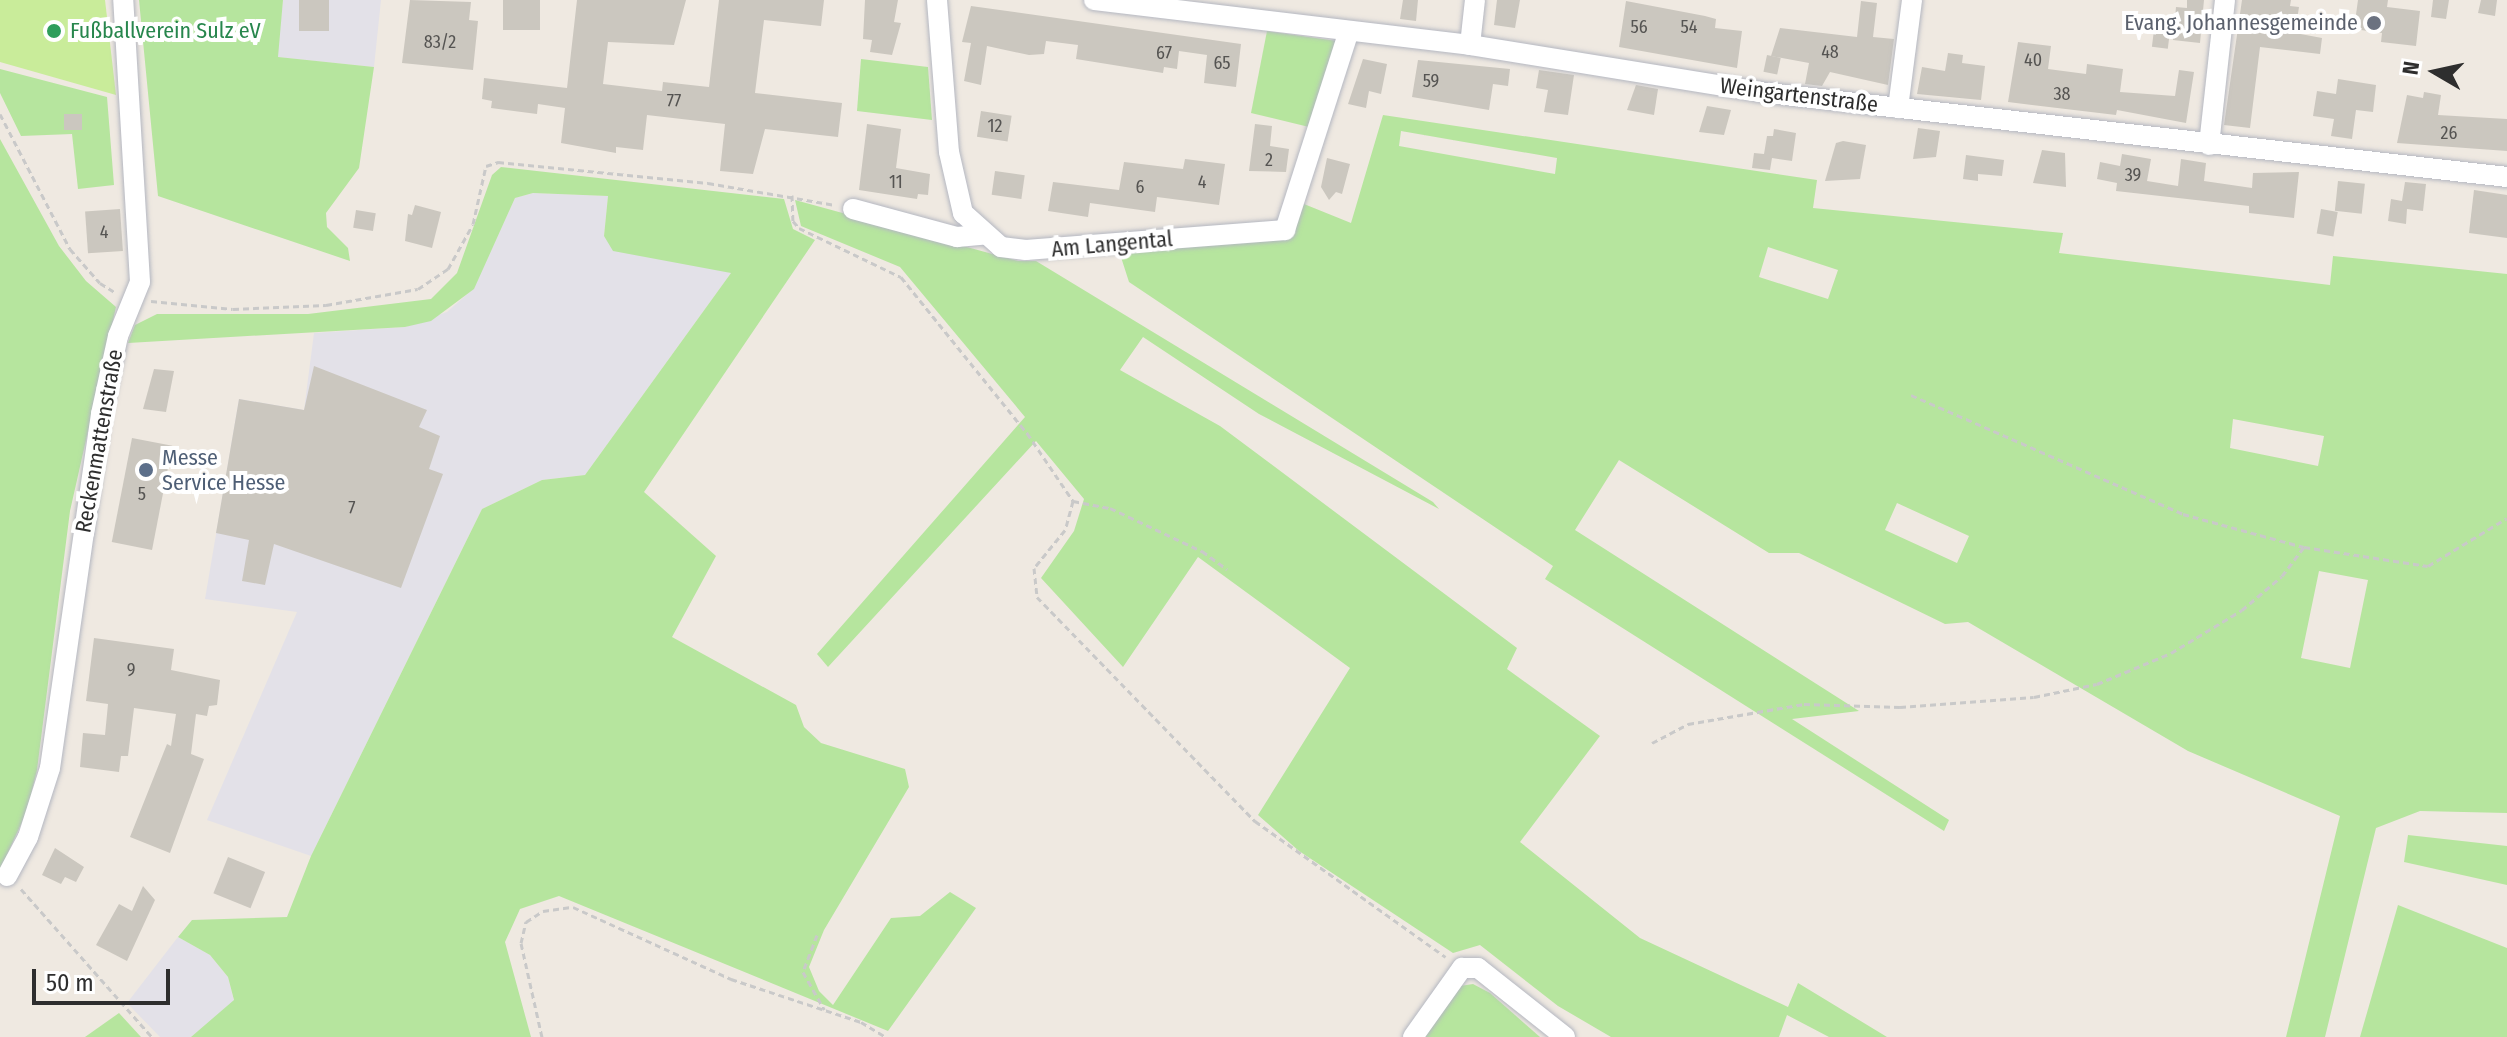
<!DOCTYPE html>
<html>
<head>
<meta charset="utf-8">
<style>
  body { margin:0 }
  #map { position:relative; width:2507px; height:1037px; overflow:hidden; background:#efe9e1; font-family:"Fira Sans Condensed",sans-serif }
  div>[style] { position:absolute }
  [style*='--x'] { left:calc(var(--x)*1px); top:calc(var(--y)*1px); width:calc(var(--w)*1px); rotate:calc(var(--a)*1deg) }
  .industrial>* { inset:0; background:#e3e1e8 }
  .green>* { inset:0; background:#b6e59e }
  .pitch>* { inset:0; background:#c9ec9a }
  .building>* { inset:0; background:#cbc7bf; transform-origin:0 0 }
  .path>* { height:3px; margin-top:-1.5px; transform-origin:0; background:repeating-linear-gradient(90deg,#c9c9c9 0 6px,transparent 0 10px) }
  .roads { filter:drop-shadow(0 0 2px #b4b7c1) drop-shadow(0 0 2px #b4b7c1) }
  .minor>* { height:20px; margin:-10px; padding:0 10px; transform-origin:10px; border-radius:10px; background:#fff }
  .dots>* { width:22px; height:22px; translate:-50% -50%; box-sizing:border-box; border:4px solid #fff; border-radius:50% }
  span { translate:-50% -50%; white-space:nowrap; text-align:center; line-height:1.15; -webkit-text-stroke:8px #fff; paint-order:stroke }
  .number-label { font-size:18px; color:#555452 }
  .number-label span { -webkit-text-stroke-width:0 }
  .worship-label { font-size:22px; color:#5b616d }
  .right { translate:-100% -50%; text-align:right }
  .leisure-label { font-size:22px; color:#27864d }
  .left { translate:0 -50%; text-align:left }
  .street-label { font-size:22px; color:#2e2e2e }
  .service-label { font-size:22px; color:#4e5e75 }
  .north { position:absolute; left:2395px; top:32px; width:80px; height:80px; -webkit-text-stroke:6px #fff; paint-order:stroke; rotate:279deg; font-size:22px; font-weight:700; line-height:32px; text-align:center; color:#2e2e2e }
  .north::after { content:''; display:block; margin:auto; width:28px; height:36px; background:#2e2e2e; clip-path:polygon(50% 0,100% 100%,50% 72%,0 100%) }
  .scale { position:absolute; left:32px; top:969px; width:138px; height:36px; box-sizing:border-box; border:4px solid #2e2e2e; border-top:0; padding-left:10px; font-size:24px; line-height:28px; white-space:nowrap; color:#2e2e2e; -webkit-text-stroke:6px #fff; paint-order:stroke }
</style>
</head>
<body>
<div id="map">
  <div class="industrial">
    <div style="clip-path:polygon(283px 0,381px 0,374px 67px,277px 57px)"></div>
    <div style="clip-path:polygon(533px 193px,608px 196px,604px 236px,731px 273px,585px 475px,542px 480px,482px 509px,311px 856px,207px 820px,297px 612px,205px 599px,239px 399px,304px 410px,314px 333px,405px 327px,447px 312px,474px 288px,515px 198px)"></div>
    <div style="clip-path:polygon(178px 937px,210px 955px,228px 977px,234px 1001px,191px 1037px,160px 1037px,127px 1003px)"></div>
  </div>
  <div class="green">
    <div style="clip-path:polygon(139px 0,283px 0,278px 57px,374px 67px,359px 168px,326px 213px,327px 227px,348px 248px,350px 261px,158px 196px)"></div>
    <div style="clip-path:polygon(1267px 31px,1337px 41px,1309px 127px,1251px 113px)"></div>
    <div style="clip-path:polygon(861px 59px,928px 67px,932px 120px,857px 111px)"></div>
    <div style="clip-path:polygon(0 69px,107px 97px,114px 185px,78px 189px,72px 134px,21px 136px,0 93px)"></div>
    <div style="clip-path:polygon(evenodd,1383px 115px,1817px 180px,1813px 208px,2063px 233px,2059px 253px,2330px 285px,2333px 256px,2507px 274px,2507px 813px,2420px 811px,2376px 828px,2325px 1037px,2286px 1037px,2340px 816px,2188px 751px,1968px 622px,1945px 624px,1799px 553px,1769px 553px,1619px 460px,1575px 530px,1859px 711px,1792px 719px,1949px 820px,1944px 831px,1545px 579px,1553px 566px,1129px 282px,1120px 254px,1290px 235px,1304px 204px,1351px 223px,1383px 115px,1401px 131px,1557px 158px,1555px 174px,1399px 146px,1401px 131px,1383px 115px,1768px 247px,1838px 270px,1828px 299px,1759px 277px,1768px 247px,1383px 115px,2233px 419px,2324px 436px,2318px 466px,2230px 448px,2233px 419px,1383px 115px,1897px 503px,1969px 536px,1957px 563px,1885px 530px,1897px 503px,1383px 115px,2319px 571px,2368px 580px,2350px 668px,2301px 658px,2319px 571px)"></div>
    <div style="clip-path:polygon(0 139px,59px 246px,86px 281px,116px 307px,70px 511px,37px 770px,27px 811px,0 870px)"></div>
    <div style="clip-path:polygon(501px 167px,784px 199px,793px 229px,815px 240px,644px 492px,716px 556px,672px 637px,796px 705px,804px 727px,821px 743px,905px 769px,909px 787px,824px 930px,809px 967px,819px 991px,833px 1005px,891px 918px,920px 916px,950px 892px,976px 908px,888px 1031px,559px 896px,520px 909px,505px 942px,531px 1037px,191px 1037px,234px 1000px,228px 977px,210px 955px,178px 937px,192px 920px,287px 917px,311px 856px,482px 509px,542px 480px,585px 475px,731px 273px,613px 251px,604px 236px,608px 196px,533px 193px,515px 198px,474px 289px,431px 321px,405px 327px,128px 343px,135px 325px,157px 314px,308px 314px,431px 299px,457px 273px,492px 175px)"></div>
    <div style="clip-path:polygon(795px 200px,1018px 261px,1036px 261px,1433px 502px,1439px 509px,1259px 414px,1143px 337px,1120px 370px,1220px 426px,1517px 648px,1507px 669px,1600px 736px,1520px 842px,1640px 938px,1788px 1007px,1798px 983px,1887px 1037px,1829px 1037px,1787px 1015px,1779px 1037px,1611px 1037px,1558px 1006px,1480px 945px,1453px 953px,1299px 851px,1258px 815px,1350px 668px,1198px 557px,1123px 667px,1041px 578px,1074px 531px,1084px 499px,1036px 441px,828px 667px,817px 654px,1025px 417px,900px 267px,801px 226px)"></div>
    <div style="clip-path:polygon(2408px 835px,2507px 846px,2507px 885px,2404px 862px)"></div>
    <div style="clip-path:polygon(2398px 905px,2507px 948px,2507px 1037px,2360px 1037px)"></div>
    <div style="clip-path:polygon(1473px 984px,1490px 993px,1540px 1037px,1424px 1037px,1460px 986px)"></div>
    <div style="clip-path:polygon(119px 1013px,141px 1037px,85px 1037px)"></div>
  </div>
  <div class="pitch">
    <div style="clip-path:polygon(0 0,105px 0,116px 95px,0 62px)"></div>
  </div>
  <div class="building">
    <div style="left:299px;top:0;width:30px;height:31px"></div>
    <div style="clip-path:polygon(410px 0,471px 2px,469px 20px,478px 21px,473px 70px,402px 63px)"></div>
    <div style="left:503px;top:0;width:37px;height:30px"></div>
    <div style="clip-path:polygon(577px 0,686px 0,674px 45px,608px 42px,603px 84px,662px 91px,663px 82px,709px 87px,719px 0,824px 0,821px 26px,764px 20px,755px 93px,842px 103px,838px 137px,765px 129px,753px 174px,720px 171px,725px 124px,647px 115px,643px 150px,616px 147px,616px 153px,561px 143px,565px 108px,538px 104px,537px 114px,491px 108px,492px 101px,482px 99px,484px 78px,567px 88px)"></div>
    <div style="clip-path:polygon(865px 0,898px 0,894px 22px,901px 23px,892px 55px,870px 52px,872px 40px,863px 39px)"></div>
    <div style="clip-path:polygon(1403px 0,1418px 0,1416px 21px,1400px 19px)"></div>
    <div style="clip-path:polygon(1497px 0,1520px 0,1515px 28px,1494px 25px)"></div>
    <div style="clip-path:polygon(2187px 0,2204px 0,2200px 43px,2173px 40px,2176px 7px,2187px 8px)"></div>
    <div style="clip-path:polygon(2242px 0,2291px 0,2290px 6px,2299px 7px,2295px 33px,2322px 38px,2320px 54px,2260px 47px,2250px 128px,2224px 125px)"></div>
    <div style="clip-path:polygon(2358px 0,2388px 0,2387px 7px,2420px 11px,2416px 46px,2381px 42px,2382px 33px,2354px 29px)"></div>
    <div style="clip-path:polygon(2433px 0,2449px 0,2446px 19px,2431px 17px)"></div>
    <div style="clip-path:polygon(2481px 0,2497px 0,2495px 16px,2478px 13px)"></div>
    <div style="clip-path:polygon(1626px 1px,1705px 16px,1716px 19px,1715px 28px,1742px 31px,1737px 68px,1619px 47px)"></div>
    <div style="clip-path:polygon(1861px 1px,1877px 3px,1873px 37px,1894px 39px,1888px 85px,1830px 72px,1822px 86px,1805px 84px,1809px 63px,1771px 56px,1780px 28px,1857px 37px)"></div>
    <div style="clip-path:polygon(971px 6px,1241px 44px,1236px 87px,1204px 83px,1207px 55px,1179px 51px,1177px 69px,1164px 67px,1163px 73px,1076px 59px,1078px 45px,1046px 41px,1044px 54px,1029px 55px,987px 46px,981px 85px,964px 81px,971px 43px,962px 42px)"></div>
    <div style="left:2154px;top:30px;width:16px;height:17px;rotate:7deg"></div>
    <div style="clip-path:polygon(2018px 42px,2051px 46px,2048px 69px,2086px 74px,2087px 64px,2123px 69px,2120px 92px,2175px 96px,2179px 70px,2194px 72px,2186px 123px,2117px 110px,2116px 115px,2008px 102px)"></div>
    <div style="clip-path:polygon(1948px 53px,1963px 55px,1962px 63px,1985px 66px,1981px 100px,1917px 94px,1922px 67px,1945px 71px)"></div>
    <div style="left:1767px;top:55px;width:14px;height:17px;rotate:12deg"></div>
    <div style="clip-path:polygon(1363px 59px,1387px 64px,1381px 94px,1369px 91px,1366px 108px,1348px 104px)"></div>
    <div style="clip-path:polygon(1418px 60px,1510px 69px,1508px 86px,1493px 84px,1489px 110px,1412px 97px)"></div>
    <div style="clip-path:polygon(1539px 70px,1574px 75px,1568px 115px,1544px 112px,1548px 90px,1536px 88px)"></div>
    <div style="clip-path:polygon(2338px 79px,2376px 85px,2373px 112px,2356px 110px,2352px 139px,2331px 136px,2334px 119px,2313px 116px,2317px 91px,2336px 94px)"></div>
    <div style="clip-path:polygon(1636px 85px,1658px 89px,1654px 115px,1627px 110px)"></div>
    <div style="clip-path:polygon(2424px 92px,2441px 95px,2438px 115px,2507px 119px,2507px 151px,2397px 143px,2407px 95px,2423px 98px)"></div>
    <div style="clip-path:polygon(1707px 106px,1731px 110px,1724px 135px,1699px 132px)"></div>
    <div style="left:981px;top:111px;width:31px;height:26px;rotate:9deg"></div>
    <div style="left:64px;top:114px;width:18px;height:16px"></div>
    <div style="clip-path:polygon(867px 124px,901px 129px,896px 168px,930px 174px,928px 195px,918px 194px,917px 199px,859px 190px)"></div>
    <div style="clip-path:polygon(1255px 124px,1272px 126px,1270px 146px,1289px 149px,1286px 172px,1249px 171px)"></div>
    <div style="clip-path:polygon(1918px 128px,1940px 131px,1936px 157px,1913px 159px)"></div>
    <div style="clip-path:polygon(1774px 129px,1796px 133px,1792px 161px,1772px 158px,1770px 170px,1752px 168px,1754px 153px,1764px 154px,1767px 136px,1773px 136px)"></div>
    <div style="clip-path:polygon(1843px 141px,1866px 145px,1860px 179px,1825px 181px,1836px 143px)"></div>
    <div style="clip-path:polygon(2042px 150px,2065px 153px,2066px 187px,2033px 183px)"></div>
    <div style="clip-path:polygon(2122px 154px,2151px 159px,2147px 181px,2178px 186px,2181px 159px,2206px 163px,2204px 181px,2252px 188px,2253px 173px,2299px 172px,2294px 218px,2249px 213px,2249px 206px,2116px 191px,2117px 183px,2097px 179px,2100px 162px,2120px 166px)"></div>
    <div style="clip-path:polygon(1966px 155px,2004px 160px,2002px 176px,1978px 174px,1978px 181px,1963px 179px)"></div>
    <div style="clip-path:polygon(1327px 158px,1350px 164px,1342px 194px,1336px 192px,1329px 200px,1321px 187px)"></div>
    <div style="clip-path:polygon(1185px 159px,1225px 164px,1219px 205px,1157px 197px,1155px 212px,1090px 203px,1088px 217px,1048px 211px,1053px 182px,1119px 190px,1124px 162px,1183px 169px)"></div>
    <div style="left:995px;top:171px;width:30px;height:24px;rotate:8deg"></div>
    <div style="left:2338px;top:181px;width:27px;height:30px;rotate:6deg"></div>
    <div style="clip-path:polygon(2405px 182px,2426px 184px,2423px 211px,2407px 209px,2406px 224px,2388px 221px,2391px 199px,2402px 201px)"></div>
    <div style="clip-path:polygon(2474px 190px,2507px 195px,2507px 238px,2469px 233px)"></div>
    <div style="clip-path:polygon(415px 205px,441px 212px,432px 248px,405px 241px,408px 214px,412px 215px)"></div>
    <div style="left:120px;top:209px;width:42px;height:35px;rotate:86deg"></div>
    <div style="left:2321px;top:209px;width:17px;height:25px;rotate:10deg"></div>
    <div style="left:356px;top:210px;width:20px;height:18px;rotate:9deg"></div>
    <div style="clip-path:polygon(314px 366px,427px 410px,419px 427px,440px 436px,429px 469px,443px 474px,401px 588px,274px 544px,265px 585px,242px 581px,249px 540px,216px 533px,239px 399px,304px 410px)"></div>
    <div style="clip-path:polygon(154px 369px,174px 371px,166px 412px,143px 409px)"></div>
    <div style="left:132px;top:438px;width:41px;height:106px;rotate:11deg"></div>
    <div style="clip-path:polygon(94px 638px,174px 649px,171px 670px,220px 680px,217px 705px,209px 706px,207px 716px,196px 714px,191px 754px,204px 759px,170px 853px,130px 837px,167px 744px,171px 746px,176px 714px,134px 708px,128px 756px,121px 756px,119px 772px,80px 767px,83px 733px,105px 735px,108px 704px,86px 701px)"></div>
    <div style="clip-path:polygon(55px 848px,84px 867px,76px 882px,65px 877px,61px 884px,42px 875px)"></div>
    <div style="left:228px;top:857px;width:40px;height:39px;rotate:22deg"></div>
    <div style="clip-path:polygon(143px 886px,155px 900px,127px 961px,96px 945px,119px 904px,132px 911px)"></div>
  </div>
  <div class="path">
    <div style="--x:0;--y:114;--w:152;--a:62.6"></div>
    <div style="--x:70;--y:249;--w:45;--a:48.6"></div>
    <div style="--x:100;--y:283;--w:19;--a:32"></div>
    <div style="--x:792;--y:195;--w:26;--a:88"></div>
    <div style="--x:793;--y:221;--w:9;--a:49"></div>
    <div style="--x:799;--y:228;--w:113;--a:25.7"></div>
    <div style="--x:901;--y:277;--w:201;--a:51.1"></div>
    <div style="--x:1027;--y:433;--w:82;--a:55.9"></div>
    <div style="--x:1073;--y:501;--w:30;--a:105"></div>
    <div style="--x:1065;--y:530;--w:49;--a:129.2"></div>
    <div style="--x:1034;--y:568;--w:29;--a:84"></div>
    <div style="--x:1037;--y:597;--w:313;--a:45.8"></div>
    <div style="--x:1255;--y:821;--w:234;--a:35.5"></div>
    <div style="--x:151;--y:301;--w:82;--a:5.6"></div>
    <div style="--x:233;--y:309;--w:93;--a:-2.5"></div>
    <div style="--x:326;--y:305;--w:93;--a:-9.9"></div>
    <div style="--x:418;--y:289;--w:36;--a:-34"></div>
    <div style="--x:448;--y:269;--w:51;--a:-60.9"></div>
    <div style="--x:473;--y:224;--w:59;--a:-77.4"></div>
    <div style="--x:486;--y:166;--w:13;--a:-18"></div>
    <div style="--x:498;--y:162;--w:211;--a:5.7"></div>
    <div style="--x:708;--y:183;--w:129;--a:9.8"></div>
    <div style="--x:1911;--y:395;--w:297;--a:23.6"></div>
    <div style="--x:2183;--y:514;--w:125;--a:15.3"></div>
    <div style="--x:2304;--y:547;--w:125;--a:8.7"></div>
    <div style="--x:2428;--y:566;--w:92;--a:-31.3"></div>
    <div style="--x:1073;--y:501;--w:38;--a:11"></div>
    <div style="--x:1110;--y:508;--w:102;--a:25.1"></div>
    <div style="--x:1202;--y:551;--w:31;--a:36"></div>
    <div style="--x:1652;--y:743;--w:41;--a:-27.8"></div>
    <div style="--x:1688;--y:724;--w:118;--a:-9.8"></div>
    <div style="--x:1804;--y:704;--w:96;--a:1.8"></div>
    <div style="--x:1900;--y:707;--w:134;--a:-4.3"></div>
    <div style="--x:2034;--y:697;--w:64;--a:-11.7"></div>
    <div style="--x:2097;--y:684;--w:80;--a:-22.7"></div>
    <div style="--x:2171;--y:653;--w:83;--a:-31.2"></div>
    <div style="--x:2242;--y:610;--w:52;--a:-40.4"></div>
    <div style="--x:2282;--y:576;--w:36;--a:-53"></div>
    <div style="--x:21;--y:889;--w:198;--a:48.5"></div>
    <div style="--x:817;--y:935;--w:40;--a:111"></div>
    <div style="--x:803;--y:972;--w:43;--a:60.4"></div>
    <div style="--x:542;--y:1037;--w:96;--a:-102.6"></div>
    <div style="--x:521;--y:943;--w:22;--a:-77"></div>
    <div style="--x:526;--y:922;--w:20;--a:-33"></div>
    <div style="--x:543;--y:911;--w:30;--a:-8"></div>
    <div style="--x:573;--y:907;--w:174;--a:24.5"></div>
    <div style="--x:731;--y:979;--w:137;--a:18.3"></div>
    <div style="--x:861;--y:1022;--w:29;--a:31"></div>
  </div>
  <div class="roads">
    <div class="minor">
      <div style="--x:937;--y:0;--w:152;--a:85.5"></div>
      <div style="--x:949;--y:152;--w:63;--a:77.1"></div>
      <div style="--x:963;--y:213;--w:51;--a:41.8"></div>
      <div style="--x:1001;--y:247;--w:25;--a:7"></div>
      <div style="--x:1026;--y:250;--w:260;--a:-4.4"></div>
      <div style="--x:1285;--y:230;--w:206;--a:-72.2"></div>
      <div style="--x:1094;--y:0;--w:379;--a:6.8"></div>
      <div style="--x:1470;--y:45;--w:293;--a:9.2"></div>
      <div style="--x:1759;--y:92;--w:753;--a:6.48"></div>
      <div style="--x:1470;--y:45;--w:45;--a:-83.7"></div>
      <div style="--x:1898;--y:108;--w:109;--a:-82.6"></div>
      <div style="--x:2209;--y:145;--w:146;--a:-83.7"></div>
      <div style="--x:853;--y:209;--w:108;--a:15.1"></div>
      <div style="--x:957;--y:237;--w:25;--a:-5"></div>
      <div style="--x:7;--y:876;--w:44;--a:-61.7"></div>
      <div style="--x:28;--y:837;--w:72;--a:-72.3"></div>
      <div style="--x:50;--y:768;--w:358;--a:-81.8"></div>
      <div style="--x:101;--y:414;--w:80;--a:-77.7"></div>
      <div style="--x:118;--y:336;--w:58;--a:-67.8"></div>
      <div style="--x:140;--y:282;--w:283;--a:-93.4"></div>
      <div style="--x:1413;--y:1037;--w:85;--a:-54.6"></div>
      <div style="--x:1462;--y:968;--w:16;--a:0"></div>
      <div style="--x:1478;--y:968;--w:111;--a:38.4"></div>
    </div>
  </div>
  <div class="dots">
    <div style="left:2374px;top:23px;background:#6b7280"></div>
    <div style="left:54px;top:31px;background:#2e9e5b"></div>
    <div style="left:146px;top:470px;background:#5c6f8a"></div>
  </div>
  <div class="number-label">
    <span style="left:1639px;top:27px">56</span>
    <span style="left:1689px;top:27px">54</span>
    <span style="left:440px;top:42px">83/2</span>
    <span style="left:1830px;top:52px">48</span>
    <span style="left:1164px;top:53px">67</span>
    <span style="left:2033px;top:60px">40</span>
    <span style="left:1222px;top:63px">65</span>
    <span style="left:1431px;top:81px">59</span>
    <span style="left:2062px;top:94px">38</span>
    <span style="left:674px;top:101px">77</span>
    <span style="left:995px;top:126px">12</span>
    <span style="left:2449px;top:133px">26</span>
    <span style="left:1269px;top:160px">2</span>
    <span style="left:2133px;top:175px">39</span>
    <span style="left:896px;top:182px">11</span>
    <span style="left:1202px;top:182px">4</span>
    <span style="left:1140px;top:187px">6</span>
    <span style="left:104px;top:232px">4</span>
    <span style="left:142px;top:494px">5</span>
    <span style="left:352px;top:508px">7</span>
    <span style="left:131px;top:670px">9</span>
  </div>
  <div class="worship-label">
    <span class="right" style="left:2358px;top:23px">Evang. Johannesgemeinde</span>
  </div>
  <div class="leisure-label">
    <span class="left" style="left:70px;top:31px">Fußballverein Sulz eV</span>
  </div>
  <div class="street-label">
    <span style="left:1799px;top:95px;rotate:7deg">Weingartenstraße</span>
    <span style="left:1112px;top:244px;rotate:-5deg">Am Langental</span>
    <span style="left:99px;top:441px;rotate:-80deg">Reckenmattenstraße</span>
  </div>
  <div class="service-label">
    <span class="left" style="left:162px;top:470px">Messe<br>Service Hesse</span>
  </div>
  <div class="north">N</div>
  <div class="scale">50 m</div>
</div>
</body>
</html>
